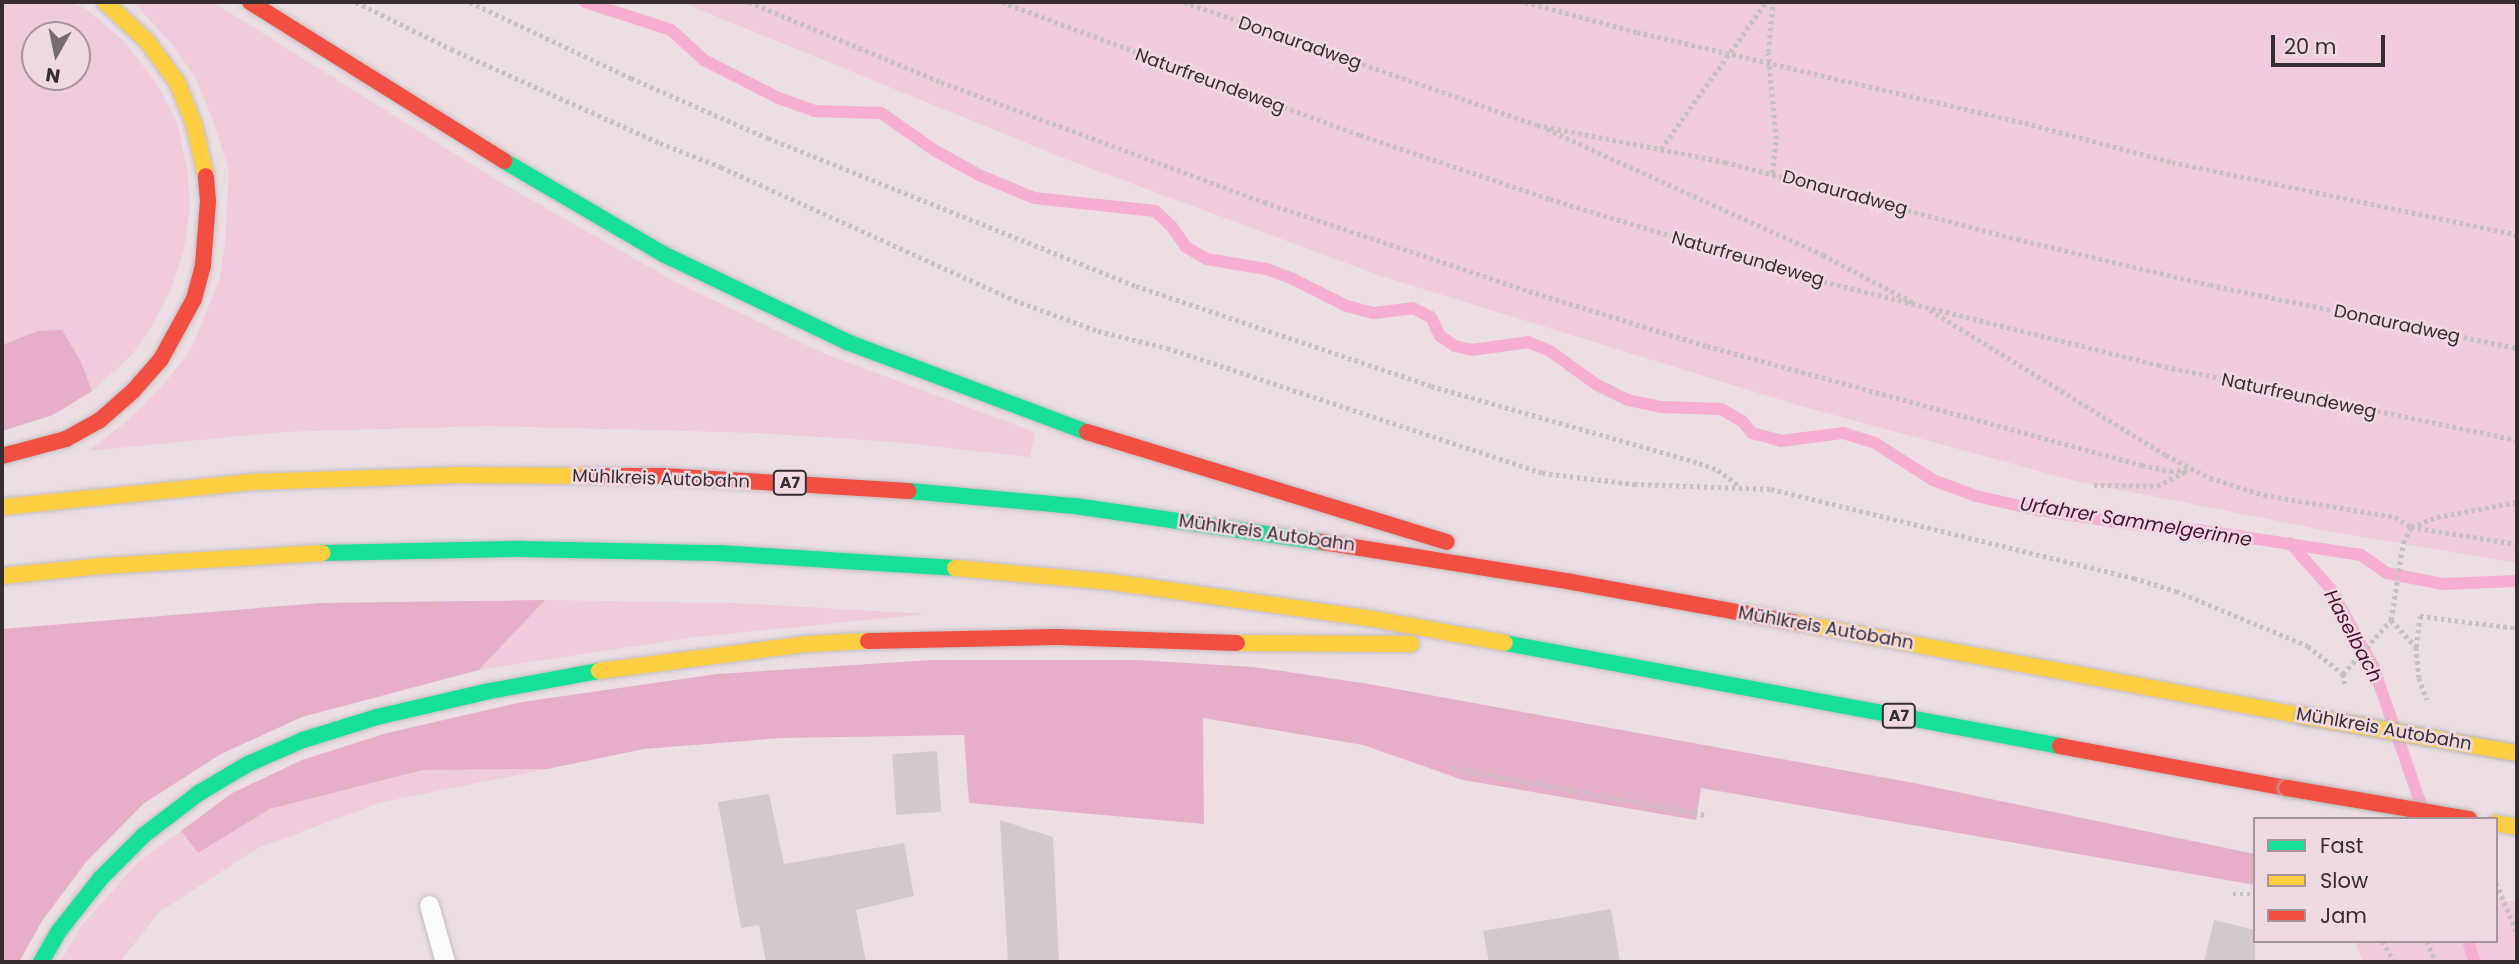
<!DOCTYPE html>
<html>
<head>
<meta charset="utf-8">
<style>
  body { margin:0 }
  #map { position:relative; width:2519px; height:964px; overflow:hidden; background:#ebdfe4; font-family:Poppins,sans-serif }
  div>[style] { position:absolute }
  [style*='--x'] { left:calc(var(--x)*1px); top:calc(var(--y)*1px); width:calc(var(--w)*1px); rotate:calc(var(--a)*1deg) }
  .green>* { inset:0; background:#f0cbdc }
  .forest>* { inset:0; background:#e7aeca }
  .stream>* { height:12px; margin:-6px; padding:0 6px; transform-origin:6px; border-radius:6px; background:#f6afd2 }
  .building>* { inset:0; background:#d3c9cd; transform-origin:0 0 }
  .path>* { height:4.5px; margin-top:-2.25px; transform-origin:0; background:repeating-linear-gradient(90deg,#c6c0c2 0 3.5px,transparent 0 7px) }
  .roads { filter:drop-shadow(0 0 2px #c5bcc0) drop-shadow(0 0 2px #c5bcc0) }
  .lane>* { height:19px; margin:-9.5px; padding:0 9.5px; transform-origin:9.5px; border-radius:9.5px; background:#fcfafb }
  .fast>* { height:16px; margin:-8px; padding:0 8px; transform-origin:8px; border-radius:8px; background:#16e098 }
  .slow>* { height:16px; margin:-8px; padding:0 8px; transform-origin:8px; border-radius:8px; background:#ffcf43 }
  .jam>* { height:16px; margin:-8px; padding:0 8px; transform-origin:8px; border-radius:8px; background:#f24e42 }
  .bridges { filter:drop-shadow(0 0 2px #b7b4af) drop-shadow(0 0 2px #b7b4af) }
  .slow-bridge>* { height:16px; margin:-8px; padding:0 8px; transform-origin:8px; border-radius:8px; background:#ffcf43 }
  .jam-bridge>* { height:16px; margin:-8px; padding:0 8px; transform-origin:8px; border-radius:8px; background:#f24e42 }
  span { translate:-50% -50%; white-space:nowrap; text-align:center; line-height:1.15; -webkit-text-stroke:5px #f1d9e3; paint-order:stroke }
  .shield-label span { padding:2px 5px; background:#f1d9e3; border:2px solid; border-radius:5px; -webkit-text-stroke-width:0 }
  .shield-label { font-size:16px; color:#362d31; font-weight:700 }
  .street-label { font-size:18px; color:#362d31 }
  .water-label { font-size:19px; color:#4a1031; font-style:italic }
  .frame { position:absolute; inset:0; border:4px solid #362d31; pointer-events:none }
  .legend { position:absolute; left:2253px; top:817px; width:245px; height:126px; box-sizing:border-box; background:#f1d9e3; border:2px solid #a6949c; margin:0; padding:9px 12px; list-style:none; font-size:21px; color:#362d31 }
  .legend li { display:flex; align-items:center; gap:14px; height:35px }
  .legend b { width:35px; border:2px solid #a6949c }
  .north { position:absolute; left:21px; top:21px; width:70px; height:70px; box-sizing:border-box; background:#f1d9e3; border:2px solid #a6949c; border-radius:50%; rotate:189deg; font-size:19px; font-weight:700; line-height:28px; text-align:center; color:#362d31 }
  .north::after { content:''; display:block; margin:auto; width:24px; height:32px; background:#756b70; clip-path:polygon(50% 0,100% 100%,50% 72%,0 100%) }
  .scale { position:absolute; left:2271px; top:35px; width:114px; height:32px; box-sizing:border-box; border:4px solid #362d31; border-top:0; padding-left:9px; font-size:21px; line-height:24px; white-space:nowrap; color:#362d31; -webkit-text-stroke:5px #f1d9e3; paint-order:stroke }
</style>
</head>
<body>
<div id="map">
  <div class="green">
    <div style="clip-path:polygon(evenodd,2px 2px,71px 2px,86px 9px,126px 43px,157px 84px,177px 122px,187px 169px,190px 207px,184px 249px,171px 289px,150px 330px,131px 356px,92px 391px,81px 362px,38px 331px,2px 345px,2px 2px,35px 35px,77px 35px,77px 77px,35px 77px,35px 35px)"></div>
    <div style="clip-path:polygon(133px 2px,213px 2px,500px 182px,674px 281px,823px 353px,1035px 432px,1030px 457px,895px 442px,759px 433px,488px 426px,282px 432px,88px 451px,127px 421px,164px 384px,191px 349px,220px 278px,225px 243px,229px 172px,215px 126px,195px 77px,171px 43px)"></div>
    <div style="clip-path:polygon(681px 2px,2517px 2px,2517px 563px,2333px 532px,2075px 481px,1797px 405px,1381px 276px,1063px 158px)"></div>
    <div style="clip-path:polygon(545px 600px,735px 603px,927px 614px,696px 637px,479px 670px)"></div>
    <div style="clip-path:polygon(547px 769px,379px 803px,256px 849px,158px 913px,120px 962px,60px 962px,81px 926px,138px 862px,181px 831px,198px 853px,270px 809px,423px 770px)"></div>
    <div style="clip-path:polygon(2496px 899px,2517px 902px,2517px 962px,2363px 962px,2355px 941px,2496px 941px)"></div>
  </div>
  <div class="forest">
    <div style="clip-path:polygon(62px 330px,81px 362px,92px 391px,53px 415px,2px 431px,2px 345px,38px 331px)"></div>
    <div style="clip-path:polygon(545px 600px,479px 670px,302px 717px,221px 754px,143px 804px,87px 861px,42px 921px,19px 962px,2px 962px,2px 629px,319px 603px)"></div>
    <div style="clip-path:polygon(931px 660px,1137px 660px,1254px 667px,1369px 684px,1914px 783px,2255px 854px,2255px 885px,1701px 788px,1696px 820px,1463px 780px,1363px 745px,1203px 718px,1204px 824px,969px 803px,964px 735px,782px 738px,644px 749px,547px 769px,423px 770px,270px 809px,198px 853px,181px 831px,232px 793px,302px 760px,387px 733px,522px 702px,717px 674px)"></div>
  </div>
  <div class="stream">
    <div style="--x:585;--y:2;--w:90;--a:18"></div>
    <div style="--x:671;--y:30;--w:45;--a:42.3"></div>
    <div style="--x:704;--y:60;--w:84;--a:26.9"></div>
    <div style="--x:779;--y:98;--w:37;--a:20"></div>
    <div style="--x:814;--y:111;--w:67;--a:1.7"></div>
    <div style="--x:881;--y:113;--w:65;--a:34.9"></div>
    <div style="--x:934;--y:150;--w:51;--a:29.1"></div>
    <div style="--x:979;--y:175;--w:60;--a:22.7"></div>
    <div style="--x:1034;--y:198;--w:122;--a:6.1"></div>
    <div style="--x:1155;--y:211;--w:23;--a:43"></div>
    <div style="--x:1172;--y:227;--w:24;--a:55"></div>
    <div style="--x:1186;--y:247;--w:24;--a:30"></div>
    <div style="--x:1207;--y:259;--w:60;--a:9.6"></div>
    <div style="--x:1266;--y:269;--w:29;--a:20"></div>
    <div style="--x:1293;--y:279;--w:60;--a:26.6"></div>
    <div style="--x:1347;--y:306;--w:28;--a:15"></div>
    <div style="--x:1374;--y:313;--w:39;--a:-7"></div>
    <div style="--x:1413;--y:308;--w:20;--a:27"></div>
    <div style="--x:1431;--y:317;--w:21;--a:65"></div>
    <div style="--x:1440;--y:336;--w:18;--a:34"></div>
    <div style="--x:1455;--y:346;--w:17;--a:13"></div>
    <div style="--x:1472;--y:350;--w:57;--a:-8.1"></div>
    <div style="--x:1528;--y:342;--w:24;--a:22"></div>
    <div style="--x:1550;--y:351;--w:58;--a:35.9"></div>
    <div style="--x:1597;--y:385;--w:34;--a:26"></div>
    <div style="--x:1628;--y:400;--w:34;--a:12"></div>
    <div style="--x:1661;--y:407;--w:60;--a:1.9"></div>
    <div style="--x:1721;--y:409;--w:24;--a:30"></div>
    <div style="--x:1742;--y:421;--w:16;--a:50"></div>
    <div style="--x:1752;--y:433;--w:30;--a:15"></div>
    <div style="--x:1781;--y:441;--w:63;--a:-7.4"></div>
    <div style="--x:1843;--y:433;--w:34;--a:17"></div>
    <div style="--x:1875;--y:443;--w:69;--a:32.5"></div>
    <div style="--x:1933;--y:480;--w:46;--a:20.4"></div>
    <div style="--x:1976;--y:496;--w:64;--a:12.7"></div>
    <div style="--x:2038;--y:510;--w:114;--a:8.6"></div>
    <div style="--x:2151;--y:527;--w:47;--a:3.7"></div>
    <div style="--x:2198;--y:530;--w:165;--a:8.7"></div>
    <div style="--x:2361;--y:555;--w:32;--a:35"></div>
    <div style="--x:2387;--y:573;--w:56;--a:11.3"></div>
    <div style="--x:2442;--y:584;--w:75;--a:-2.3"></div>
    <div style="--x:2290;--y:543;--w:60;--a:48.4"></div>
    <div style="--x:2330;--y:588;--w:89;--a:61.1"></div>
    <div style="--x:2373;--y:666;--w:147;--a:70.9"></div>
    <div style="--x:2468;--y:941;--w:22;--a:72"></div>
  </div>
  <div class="building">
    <div style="left:937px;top:751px;width:61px;height:45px;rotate:86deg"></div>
    <div style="clip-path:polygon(769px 794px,784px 864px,904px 843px,914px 896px,856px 910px,866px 962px,766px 962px,759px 925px,741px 928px,718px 802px)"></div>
    <div style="clip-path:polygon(1000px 820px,1053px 837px,1059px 962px,1008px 962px)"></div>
    <div style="clip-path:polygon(1611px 909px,1620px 962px,1489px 962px,1483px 931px)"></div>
    <div style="clip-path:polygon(2214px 920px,2255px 930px,2255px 962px,2204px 962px)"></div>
  </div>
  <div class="path">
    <div style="--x:356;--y:2;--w:106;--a:26.3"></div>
    <div style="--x:451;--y:49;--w:229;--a:24.2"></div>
    <div style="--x:660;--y:143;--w:66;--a:21.5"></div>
    <div style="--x:721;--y:167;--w:322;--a:24.4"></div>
    <div style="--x:1014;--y:300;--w:90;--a:20.3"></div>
    <div style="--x:1098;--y:331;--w:71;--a:13.8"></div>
    <div style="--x:1167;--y:348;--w:395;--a:18.4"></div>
    <div style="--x:1542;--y:473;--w:93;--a:6.8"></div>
    <div style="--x:1634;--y:484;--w:137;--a:2.1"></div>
    <div style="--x:1771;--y:489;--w:374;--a:13.8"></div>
    <div style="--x:2134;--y:578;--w:44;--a:17.2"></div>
    <div style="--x:2176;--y:591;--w:143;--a:22.6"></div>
    <div style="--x:2308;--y:646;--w:45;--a:38.7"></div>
    <div style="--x:2343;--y:674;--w:10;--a:79"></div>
    <div style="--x:470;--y:2;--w:178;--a:25.3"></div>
    <div style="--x:631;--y:78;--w:150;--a:23.7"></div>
    <div style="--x:768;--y:138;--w:397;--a:21.9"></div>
    <div style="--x:1136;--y:286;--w:311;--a:18.7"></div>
    <div style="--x:1431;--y:386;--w:279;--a:16"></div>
    <div style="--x:1699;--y:463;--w:20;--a:20"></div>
    <div style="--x:1718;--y:470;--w:25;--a:37"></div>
    <div style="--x:749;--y:2;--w:208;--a:22.6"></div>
    <div style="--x:941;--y:82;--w:345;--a:20.4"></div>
    <div style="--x:1264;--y:202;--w:280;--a:18.6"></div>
    <div style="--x:1529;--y:291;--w:186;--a:17.2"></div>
    <div style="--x:1707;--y:346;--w:451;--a:15.3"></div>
    <div style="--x:2142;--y:465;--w:29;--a:12"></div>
    <div style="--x:2170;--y:471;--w:21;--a:-5"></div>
    <div style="--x:1002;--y:2;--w:382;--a:20.4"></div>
    <div style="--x:1360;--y:135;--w:200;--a:18.6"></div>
    <div style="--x:1550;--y:199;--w:272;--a:16.9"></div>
    <div style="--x:1810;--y:278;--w:359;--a:14"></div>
    <div style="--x:2158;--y:365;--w:367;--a:11.8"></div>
    <div style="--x:1184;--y:2;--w:374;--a:19.2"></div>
    <div style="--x:1537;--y:125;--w:192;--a:11.1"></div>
    <div style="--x:1725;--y:162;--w:302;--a:14.8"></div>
    <div style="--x:2017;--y:239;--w:198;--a:13.4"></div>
    <div style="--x:2210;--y:285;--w:313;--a:11.6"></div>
    <div style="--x:1525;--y:2;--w:116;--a:15"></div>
    <div style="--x:1637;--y:32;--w:399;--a:13.2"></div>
    <div style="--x:2025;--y:123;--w:152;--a:14.9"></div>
    <div style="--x:2172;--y:162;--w:353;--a:11.9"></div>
    <div style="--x:1547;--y:129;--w:303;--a:24.5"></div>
    <div style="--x:1823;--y:255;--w:101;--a:27.8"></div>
    <div style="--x:1661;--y:149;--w:181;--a:-54.5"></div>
    <div style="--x:1772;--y:173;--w:34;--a:-83"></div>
    <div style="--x:1776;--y:139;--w:87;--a:-95.3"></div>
    <div style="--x:1768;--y:52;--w:50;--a:-84.3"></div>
    <div style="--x:1930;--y:310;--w:277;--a:31.6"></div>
    <div style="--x:2166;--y:455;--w:50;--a:27.6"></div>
    <div style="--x:2210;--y:478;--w:57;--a:17.5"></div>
    <div style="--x:2264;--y:495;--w:133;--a:9.5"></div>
    <div style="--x:2395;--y:517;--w:19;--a:32"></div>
    <div style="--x:2411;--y:527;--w:107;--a:9.1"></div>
    <div style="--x:2094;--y:485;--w:63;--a:0.9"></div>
    <div style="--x:2157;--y:486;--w:34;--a:-27"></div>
    <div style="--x:2391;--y:620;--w:37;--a:47"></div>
    <div style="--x:2416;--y:647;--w:31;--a:84"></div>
    <div style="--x:2419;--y:678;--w:23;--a:70"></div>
    <div style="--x:2416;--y:647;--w:31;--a:-83"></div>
    <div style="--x:2420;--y:616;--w:98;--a:7.1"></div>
    <div style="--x:2343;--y:674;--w:72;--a:-48.4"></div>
    <div style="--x:2391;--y:620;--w:78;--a:-81.1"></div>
    <div style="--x:2403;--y:543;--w:18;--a:-63"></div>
    <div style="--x:2411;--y:527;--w:28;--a:-21"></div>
    <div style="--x:2437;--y:517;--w:81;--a:-10.6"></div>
    <div style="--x:1453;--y:768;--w:257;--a:10.5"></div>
    <div style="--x:2496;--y:883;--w:53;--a:66.8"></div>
    <div style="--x:2233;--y:894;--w:22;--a:0"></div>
    <div style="--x:2383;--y:941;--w:24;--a:62"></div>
    <div style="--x:2427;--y:941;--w:23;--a:67"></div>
  </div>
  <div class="roads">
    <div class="lane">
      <div style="--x:429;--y:905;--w:59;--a:74.3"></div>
    </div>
    <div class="fast">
      <div style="--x:504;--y:161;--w:186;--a:30.3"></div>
      <div style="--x:665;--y:255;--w:202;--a:25.5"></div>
      <div style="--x:847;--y:342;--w:256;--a:20.6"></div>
      <div style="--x:909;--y:491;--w:167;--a:5.2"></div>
      <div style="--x:1075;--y:506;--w:251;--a:8.3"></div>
      <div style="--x:323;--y:553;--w:198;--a:-1.2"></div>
      <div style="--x:521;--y:549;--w:197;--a:1.2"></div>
      <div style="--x:718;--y:553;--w:237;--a:3.6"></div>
      <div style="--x:1505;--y:643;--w:564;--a:10.51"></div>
      <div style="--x:41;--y:962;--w:36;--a:-60"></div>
      <div style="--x:59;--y:931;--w:66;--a:-51.7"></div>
      <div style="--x:100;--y:879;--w:62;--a:-45"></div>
      <div style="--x:144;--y:835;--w:69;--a:-37.4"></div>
      <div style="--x:199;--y:793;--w:57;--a:-30.6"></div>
      <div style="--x:248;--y:764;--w:60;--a:-23.6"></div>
      <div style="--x:303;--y:740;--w:77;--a:-17.3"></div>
      <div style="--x:377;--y:717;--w:116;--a:-13"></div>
      <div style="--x:490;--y:691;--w:111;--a:-10.4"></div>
    </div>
    <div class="slow">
      <div style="--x:105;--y:2;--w:57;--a:42.9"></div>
      <div style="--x:147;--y:41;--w:51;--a:53.8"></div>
      <div style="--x:177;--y:82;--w:45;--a:68"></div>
      <div style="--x:194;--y:124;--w:53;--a:77"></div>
      <div style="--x:2;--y:507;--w:251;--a:-5.7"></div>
      <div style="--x:252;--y:482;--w:209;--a:-1.9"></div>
      <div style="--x:461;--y:475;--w:125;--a:0.5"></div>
      <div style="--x:955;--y:568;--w:157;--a:5.1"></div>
      <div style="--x:1111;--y:582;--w:260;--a:8"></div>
      <div style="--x:1368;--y:618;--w:139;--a:10.3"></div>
      <div style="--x:2;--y:576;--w:101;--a:-5.7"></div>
      <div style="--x:103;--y:566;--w:220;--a:-3.4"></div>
      <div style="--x:1793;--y:622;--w:520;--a:10.42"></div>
      <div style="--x:1237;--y:643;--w:174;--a:0.3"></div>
      <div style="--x:599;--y:671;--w:211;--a:-7.4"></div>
      <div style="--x:808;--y:644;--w:60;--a:-2.9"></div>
      <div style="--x:2496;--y:823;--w:21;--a:11"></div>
    </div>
    <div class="jam">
      <div style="--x:250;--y:2;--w:300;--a:32"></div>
      <div style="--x:1087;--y:432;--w:376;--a:17"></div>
      <div style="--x:2;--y:456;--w:66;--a:-14.9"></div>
      <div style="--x:66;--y:439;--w:38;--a:-29"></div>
      <div style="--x:99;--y:421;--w:45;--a:-41.4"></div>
      <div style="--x:133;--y:391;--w:43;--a:-48.8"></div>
      <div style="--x:161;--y:359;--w:68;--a:-61.2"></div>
      <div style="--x:194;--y:299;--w:35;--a:-75"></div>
      <div style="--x:203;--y:265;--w:64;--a:-85.5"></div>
      <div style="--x:208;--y:201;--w:25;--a:-95"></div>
      <div style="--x:586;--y:476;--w:78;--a:0"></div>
      <div style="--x:664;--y:476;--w:245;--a:3.5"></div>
      <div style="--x:1323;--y:542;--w:252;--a:9.1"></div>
      <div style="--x:1572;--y:582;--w:225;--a:10.3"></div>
      <div style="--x:868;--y:641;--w:189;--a:-1.2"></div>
      <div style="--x:1057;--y:637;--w:180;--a:1.9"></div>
      <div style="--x:2060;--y:746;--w:231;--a:10.5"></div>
    </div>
  </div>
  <div class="bridges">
    <div class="slow-bridge">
      <div style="--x:2304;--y:716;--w:216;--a:9.9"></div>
    </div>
    <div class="jam-bridge">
      <div style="--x:2287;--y:788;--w:185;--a:9.7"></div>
    </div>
  </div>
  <div class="shield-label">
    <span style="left:790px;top:483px">A7</span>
    <span style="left:1899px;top:716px">A7</span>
  </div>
  <div class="street-label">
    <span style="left:1300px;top:43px;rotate:19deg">Donauradweg</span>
    <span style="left:1210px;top:81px;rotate:20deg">Naturfreundeweg</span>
    <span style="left:1845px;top:193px;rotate:15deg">Donauradweg</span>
    <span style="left:1748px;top:259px;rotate:16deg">Naturfreundeweg</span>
    <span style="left:2397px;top:324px;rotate:12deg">Donauradweg</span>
    <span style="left:2299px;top:396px;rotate:12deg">Naturfreundeweg</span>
    <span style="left:661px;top:479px;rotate:2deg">Mühlkreis Autobahn</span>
    <span style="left:1267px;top:533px;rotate:8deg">Mühlkreis Autobahn</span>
    <span style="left:1826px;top:628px;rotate:10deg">Mühlkreis Autobahn</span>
    <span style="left:2384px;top:729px;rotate:10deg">Mühlkreis Autobahn</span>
  </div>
  <div class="water-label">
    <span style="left:2136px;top:522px;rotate:9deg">Urfahrer Sammelgerinne</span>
    <span style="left:2353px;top:636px;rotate:62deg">Haselbach</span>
  </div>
  <div class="frame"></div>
  <ul class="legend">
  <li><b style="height:9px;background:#16e098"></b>Fast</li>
  <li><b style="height:9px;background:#ffcf43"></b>Slow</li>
  <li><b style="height:9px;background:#f24e42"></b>Jam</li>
  </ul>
  <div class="north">N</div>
  <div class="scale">20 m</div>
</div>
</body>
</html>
